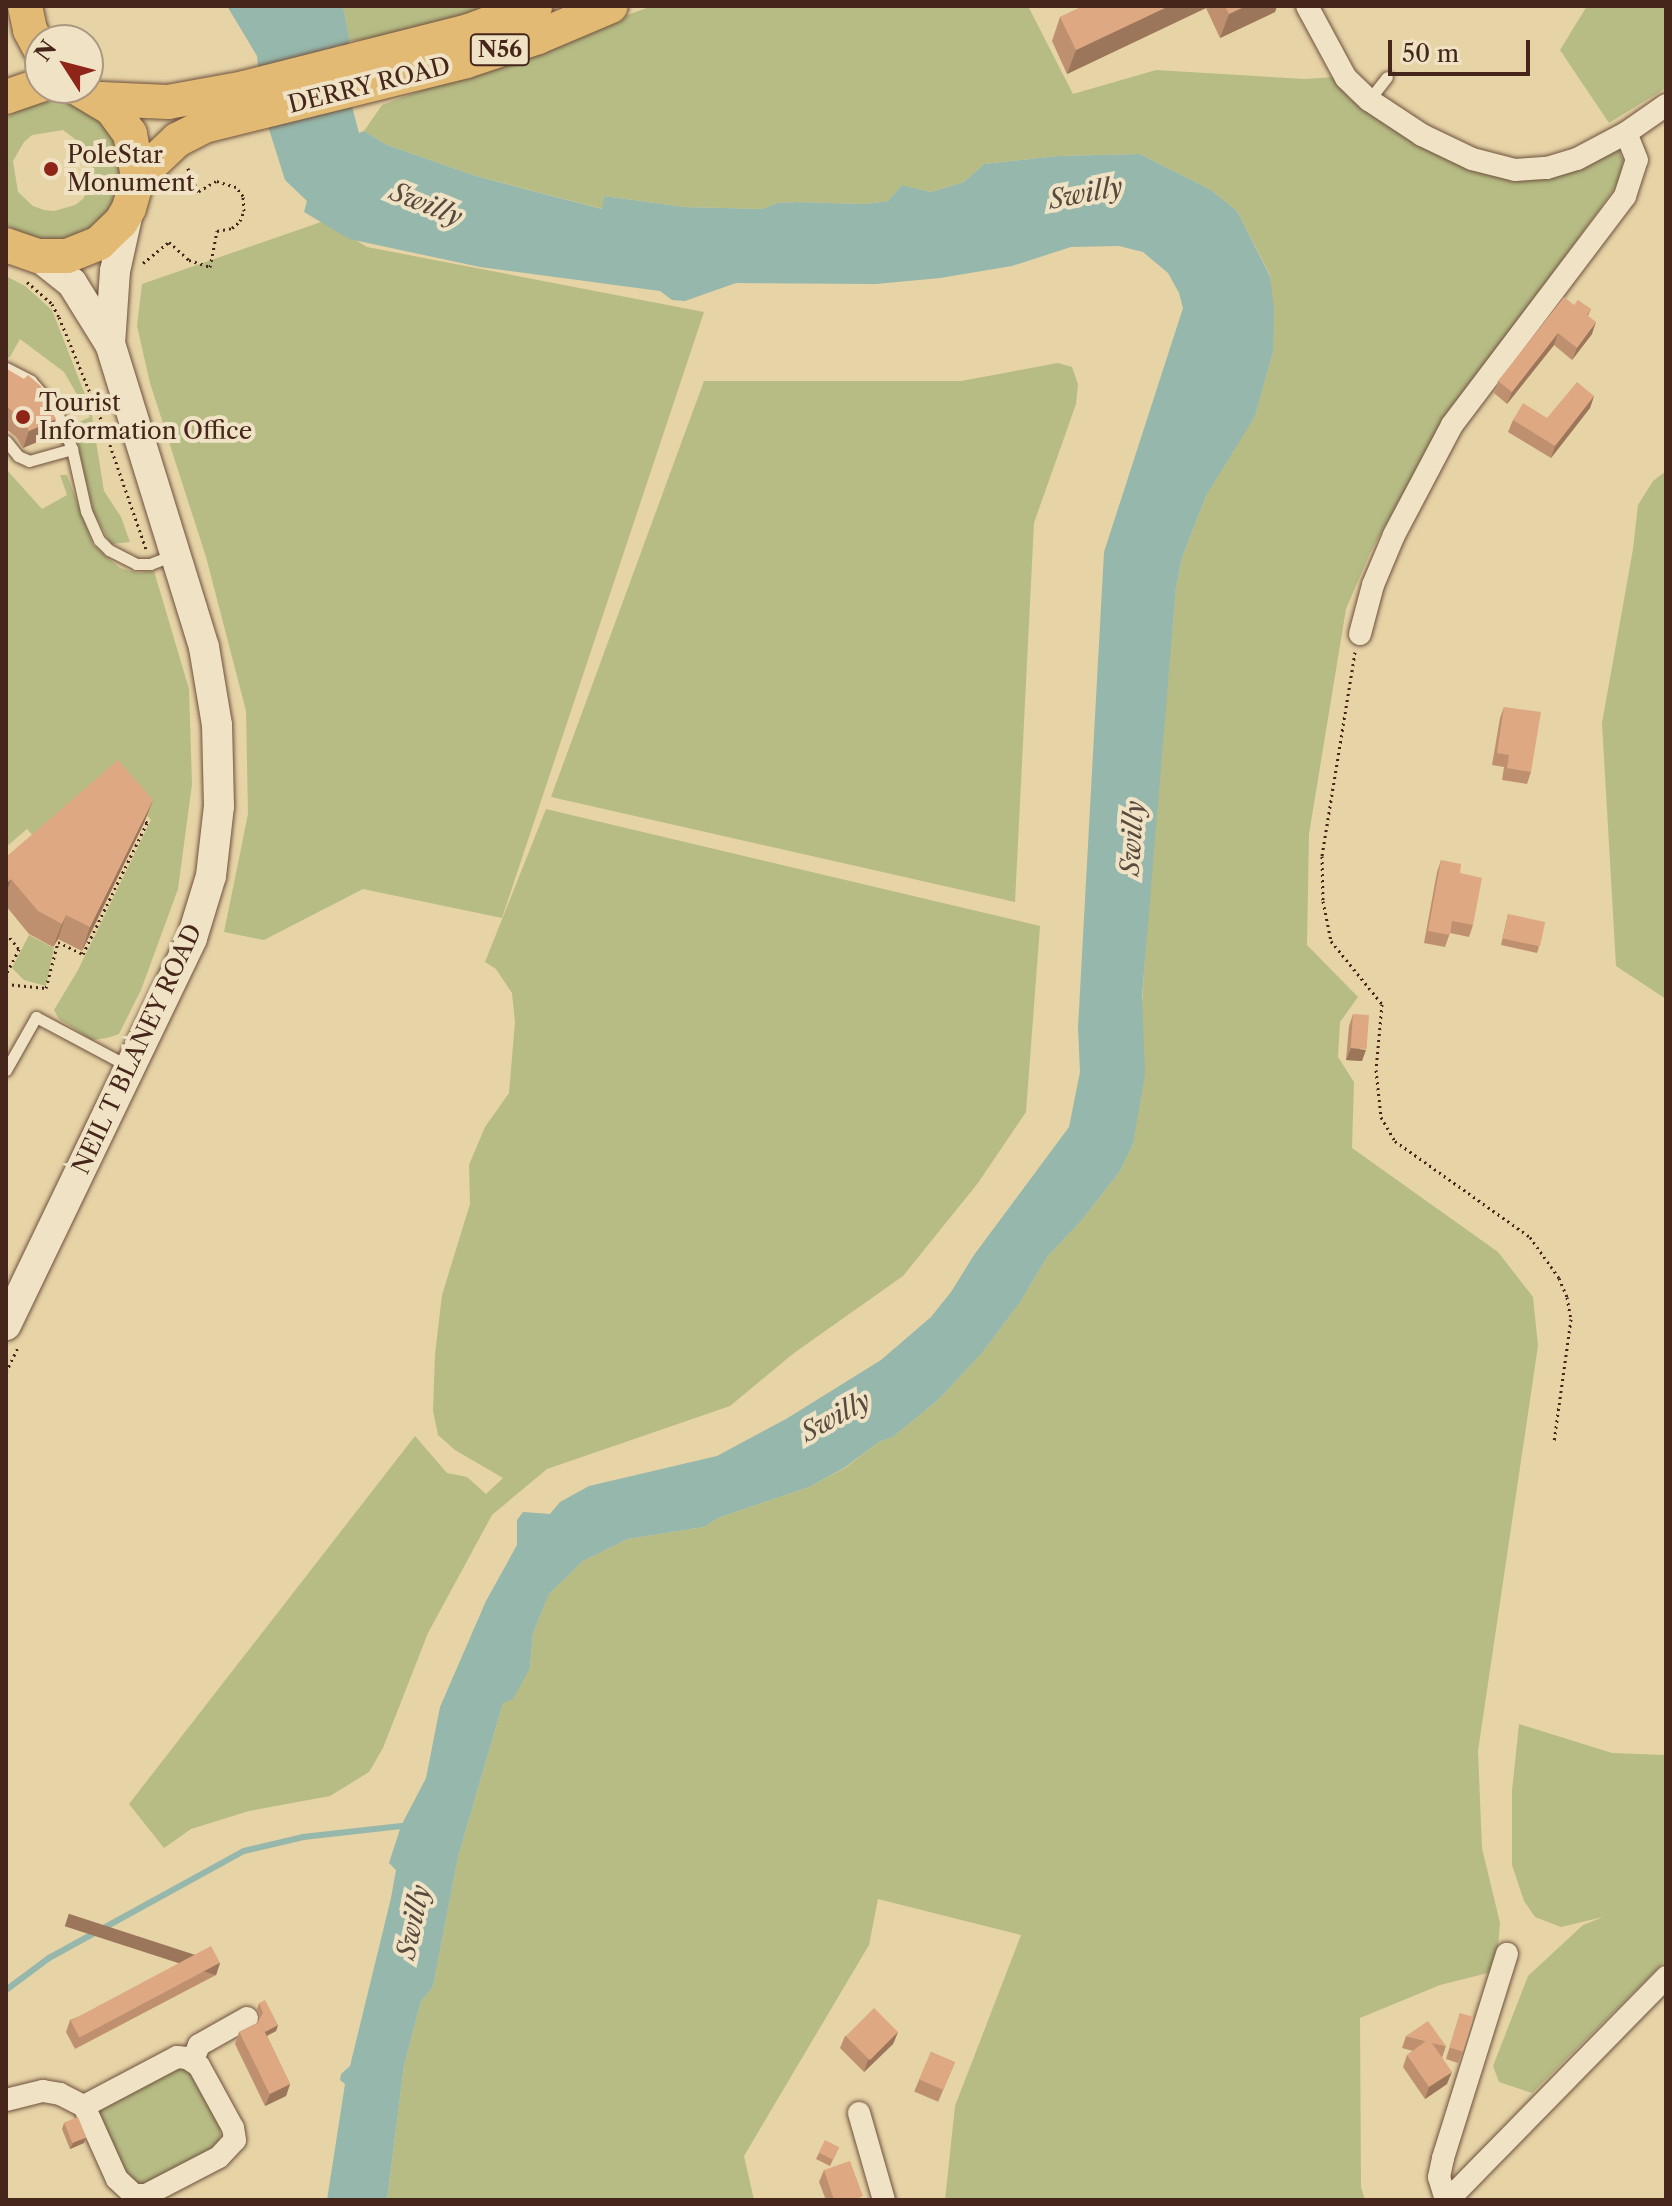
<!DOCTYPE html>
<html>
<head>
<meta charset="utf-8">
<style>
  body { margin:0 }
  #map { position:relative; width:1672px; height:2206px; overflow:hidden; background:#e6d3a6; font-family:"Libre Caslon Text",serif }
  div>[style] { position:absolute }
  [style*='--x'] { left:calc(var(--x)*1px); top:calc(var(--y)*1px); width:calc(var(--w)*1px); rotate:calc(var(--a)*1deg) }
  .green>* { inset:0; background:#b7bc85 }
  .water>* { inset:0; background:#96b7ab }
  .stream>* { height:6px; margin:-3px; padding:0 3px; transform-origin:3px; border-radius:3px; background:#96b7ab }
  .path>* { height:3px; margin-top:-1.5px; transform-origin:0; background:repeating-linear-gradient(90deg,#46261a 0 2px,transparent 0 6px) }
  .roads { filter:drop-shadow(0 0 2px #6e513d) drop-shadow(0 0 2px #6e513d) }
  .service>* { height:11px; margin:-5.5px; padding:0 5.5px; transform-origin:5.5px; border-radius:5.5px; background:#efe2c5 }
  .minor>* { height:22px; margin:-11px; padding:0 11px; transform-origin:11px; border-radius:11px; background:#efe2c5 }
  .secondary>* { height:30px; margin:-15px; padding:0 15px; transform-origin:15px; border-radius:15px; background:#efe2c5 }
  .primary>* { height:34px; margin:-17px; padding:0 17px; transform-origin:17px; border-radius:17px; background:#e3ba73 }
  .wall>* { inset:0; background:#be9070; transform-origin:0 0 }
  .shaded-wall>* { inset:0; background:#9b765b; transform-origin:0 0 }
  .building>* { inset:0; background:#dda882; transform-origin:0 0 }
  .dots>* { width:22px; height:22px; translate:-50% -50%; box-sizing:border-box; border:4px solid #efe2c5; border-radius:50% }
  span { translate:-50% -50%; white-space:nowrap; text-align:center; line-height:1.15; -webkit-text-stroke:8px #efe2c5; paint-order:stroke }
  .shield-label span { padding:2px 6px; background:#efe2c5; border:2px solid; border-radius:6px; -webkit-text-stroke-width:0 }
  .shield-label { font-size:22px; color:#46261a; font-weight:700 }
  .street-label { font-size:24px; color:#46261a }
  .poi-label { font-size:24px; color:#46261a }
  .left { translate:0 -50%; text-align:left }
  .water-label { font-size:26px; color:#5a4a3e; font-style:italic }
  .frame { position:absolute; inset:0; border:8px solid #46261a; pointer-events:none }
  .north { position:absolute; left:24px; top:24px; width:80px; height:80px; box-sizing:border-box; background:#efe2c5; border:2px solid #ab9781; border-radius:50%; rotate:306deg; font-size:22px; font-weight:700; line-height:32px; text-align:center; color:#46261a }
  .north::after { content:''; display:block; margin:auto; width:28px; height:36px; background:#8f2418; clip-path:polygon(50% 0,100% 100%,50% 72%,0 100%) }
  .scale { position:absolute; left:1388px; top:40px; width:142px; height:36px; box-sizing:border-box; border:4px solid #46261a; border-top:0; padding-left:10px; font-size:24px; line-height:28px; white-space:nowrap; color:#46261a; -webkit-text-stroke:6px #efe2c5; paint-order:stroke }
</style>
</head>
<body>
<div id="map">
  <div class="green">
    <div style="clip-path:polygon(343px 6px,491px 6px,395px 36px,350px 41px)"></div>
    <div style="clip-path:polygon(652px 6px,1028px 6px,1073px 94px,1156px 70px,1305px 79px,1334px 77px,1350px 99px,1380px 121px,1430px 149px,1501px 176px,1616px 145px,1623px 160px,1621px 177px,1612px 192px,1437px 432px,1370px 553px,1346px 609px,1309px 834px,1307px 945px,1358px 997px,1340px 1022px,1338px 1057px,1354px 1082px,1352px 1148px,1498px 1252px,1533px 1297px,1538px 1346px,1478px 1751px,1482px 1848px,1500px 1923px,1496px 1971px,1440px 1985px,1360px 2018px,1361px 2187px,1365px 2200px,945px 2200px,955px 2106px,1021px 1935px,878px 1899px,869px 1945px,744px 2156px,754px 2200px,387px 2200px,404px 2066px,421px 2001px,433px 1987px,458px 1857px,503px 1703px,530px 1668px,533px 1633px,549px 1594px,583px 1561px,628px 1539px,704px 1527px,718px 1518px,809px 1487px,845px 1468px,879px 1442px,893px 1437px,938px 1400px,982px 1353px,1021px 1301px,1047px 1257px,1082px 1220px,1120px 1171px,1133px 1144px,1149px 893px,1176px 587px,1182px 558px,1206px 496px,1255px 415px,1273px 352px,1270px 275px,1237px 211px,1211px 190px,1140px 154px,1058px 156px,984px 164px,964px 182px,931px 192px,902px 185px,888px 201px,865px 204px,797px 202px,777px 203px,762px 209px,684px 207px,604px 196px,603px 209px,476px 176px,387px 145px,364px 131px,382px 105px)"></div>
    <div style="clip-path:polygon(1587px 6px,1666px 6px,1666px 88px,1609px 123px,1560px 50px)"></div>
    <div style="clip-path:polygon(evenodd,51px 101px,80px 106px,103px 123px,119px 149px,122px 178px,113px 206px,93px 228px,67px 240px,52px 241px,24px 236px,6px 224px,6px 118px,23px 107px,51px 101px,63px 130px,88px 149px,93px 159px,93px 180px,83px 199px,75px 205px,54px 211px,44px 210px,33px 206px,18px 192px,13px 161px,24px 142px,32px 135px,63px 130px)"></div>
    <div style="clip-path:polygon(324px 221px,367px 247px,704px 312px,502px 918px,363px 889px,264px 940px,224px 932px,248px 814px,246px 711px,206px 557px,150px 383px,137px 326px,142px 284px)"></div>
    <div style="clip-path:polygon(6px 276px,25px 286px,52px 310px,91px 410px,104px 491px,121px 517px,130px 542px,111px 544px,93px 511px,73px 425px,90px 417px,64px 372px,20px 339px,10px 357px,6px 358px)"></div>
    <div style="clip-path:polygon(1058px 363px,1072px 367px,1078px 384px,1076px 404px,1034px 523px,1015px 902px,551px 797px,704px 381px,961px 381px)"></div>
    <div style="clip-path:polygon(6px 469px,42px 509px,67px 495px,60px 475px,67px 475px,93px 545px,120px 568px,138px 573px,154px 571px,189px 689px,192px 784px,178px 889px,141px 990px,119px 1034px,107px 1038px,92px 1040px,59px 1019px,54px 1010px,78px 970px,151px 820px,109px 774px,35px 838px,27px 829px,6px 847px)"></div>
    <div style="clip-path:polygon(1666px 471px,1666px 999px,1616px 966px,1602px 723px,1633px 549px,1638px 505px,1653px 481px)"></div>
    <div style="clip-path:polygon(546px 809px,1040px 926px,1026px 1112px,978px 1183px,903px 1276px,794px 1353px,730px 1406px,547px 1469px,492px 1515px,428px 1633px,383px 1748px,369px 1772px,330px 1796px,249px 1811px,191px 1829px,164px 1848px,129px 1804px,415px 1436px,447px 1473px,467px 1477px,486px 1494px,503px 1478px,455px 1450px,438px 1435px,433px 1411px,435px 1354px,442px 1295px,470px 1204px,469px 1165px,485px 1127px,509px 1093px,515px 1022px,512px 993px,496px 969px,485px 962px)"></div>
    <div style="clip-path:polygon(29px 935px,54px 948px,46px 986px,24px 980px,12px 968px)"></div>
    <div style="clip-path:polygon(1519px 1724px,1612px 1753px,1666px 1755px,1666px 1960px,1532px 2093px,1499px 2082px,1493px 2066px,1528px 1976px,1583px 1925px,1603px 1917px,1561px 1927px,1535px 1917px,1524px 1901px,1512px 1865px,1512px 1791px)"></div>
    <div style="clip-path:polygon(176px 2064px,189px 2071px,220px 2127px,220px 2139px,215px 2147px,141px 2185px,129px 2181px,98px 2112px,105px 2100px)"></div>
  </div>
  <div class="water">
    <div style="clip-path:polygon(227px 6px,343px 6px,350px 41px,347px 45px,336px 46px,359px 133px,364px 131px,387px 145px,476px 176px,602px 209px,604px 196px,684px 207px,762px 209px,777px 203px,797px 202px,865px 204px,888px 201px,902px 185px,931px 192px,964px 182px,984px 164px,1058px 156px,1140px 154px,1211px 190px,1237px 211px,1270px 276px,1274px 310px,1273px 352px,1255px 416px,1206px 496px,1182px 558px,1176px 587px,1142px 996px,1145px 1074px,1133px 1144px,1120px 1171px,1082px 1220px,1047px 1257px,1021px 1301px,982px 1353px,938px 1400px,893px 1437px,879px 1442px,844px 1468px,809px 1487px,718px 1518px,704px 1527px,628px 1539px,583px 1561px,549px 1594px,533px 1633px,530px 1668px,513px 1699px,503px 1703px,458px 1857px,433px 1987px,421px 2001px,404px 2066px,387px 2200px,327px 2200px,345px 2084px,340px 2080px,341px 2074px,350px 2066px,391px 1898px,396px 1870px,389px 1863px,401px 1826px,426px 1778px,440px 1707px,486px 1601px,517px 1545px,517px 1520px,523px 1512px,550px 1514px,560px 1502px,589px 1486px,717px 1456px,786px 1419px,881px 1360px,931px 1317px,951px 1292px,974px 1255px,1069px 1127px,1080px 1072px,1078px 1028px,1104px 552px,1183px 308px,1179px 293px,1168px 273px,1143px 252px,1119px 246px,1071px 247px,1012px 266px,940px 278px,876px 284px,736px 283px,685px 301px,672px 300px,660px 291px,480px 267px,349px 239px,304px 212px,307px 201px,285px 180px,262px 107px,257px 56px)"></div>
  </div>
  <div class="stream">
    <div style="--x:6;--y:1990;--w:54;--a:-36.7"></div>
    <div style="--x:49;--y:1958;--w:222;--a:-28.8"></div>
    <div style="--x:244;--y:1851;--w:61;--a:-13.3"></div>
    <div style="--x:303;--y:1837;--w:99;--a:-6.4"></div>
  </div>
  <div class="path">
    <div style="--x:143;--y:263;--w:33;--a:-39"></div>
    <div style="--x:169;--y:242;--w:27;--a:42"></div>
    <div style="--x:189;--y:260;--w:22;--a:18"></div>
    <div style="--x:210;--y:267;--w:37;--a:-79"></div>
    <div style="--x:217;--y:231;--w:15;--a:-11"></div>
    <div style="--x:232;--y:228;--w:11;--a:-41"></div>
    <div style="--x:240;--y:221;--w:11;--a:-68"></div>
    <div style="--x:244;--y:211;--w:15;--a:-94"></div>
    <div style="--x:243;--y:196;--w:11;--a:-128"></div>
    <div style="--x:236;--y:187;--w:21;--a:-163"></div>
    <div style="--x:216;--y:181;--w:21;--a:149"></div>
    <div style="--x:198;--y:192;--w:26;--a:-113"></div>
    <div style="--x:27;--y:282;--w:33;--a:41"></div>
    <div style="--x:52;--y:304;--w:15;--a:62"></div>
    <div style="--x:59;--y:317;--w:113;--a:67.7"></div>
    <div style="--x:102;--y:422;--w:134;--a:70.9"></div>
    <div style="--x:1355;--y:652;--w:207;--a:99.2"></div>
    <div style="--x:1322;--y:856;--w:45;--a:88.7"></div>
    <div style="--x:1323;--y:901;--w:41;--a:78.7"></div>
    <div style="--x:1331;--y:941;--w:81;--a:51"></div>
    <div style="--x:1382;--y:1004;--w:66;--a:95.2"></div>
    <div style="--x:1376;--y:1070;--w:47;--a:83.9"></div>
    <div style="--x:1381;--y:1117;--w:28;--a:60"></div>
    <div style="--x:1395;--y:1141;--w:166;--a:35.4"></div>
    <div style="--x:1530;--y:1237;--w:50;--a:54.7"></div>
    <div style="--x:1559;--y:1278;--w:21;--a:67"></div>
    <div style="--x:1567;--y:1297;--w:22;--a:80"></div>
    <div style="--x:1571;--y:1319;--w:123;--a:97.9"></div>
    <div style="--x:6;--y:933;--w:21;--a:51"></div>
    <div style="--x:19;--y:949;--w:28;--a:117"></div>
    <div style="--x:6;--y:984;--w:40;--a:5.7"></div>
    <div style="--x:46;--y:988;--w:48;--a:-75.4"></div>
    <div style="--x:58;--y:942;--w:28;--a:26"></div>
    <div style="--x:83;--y:954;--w:146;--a:-64"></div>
    <div style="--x:147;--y:823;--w:6;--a:-129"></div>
    <div style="--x:6;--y:1372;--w:28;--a:-64"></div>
  </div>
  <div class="roads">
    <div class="service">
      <div style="--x:1369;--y:100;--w:29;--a:-52"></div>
      <div style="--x:6;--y:368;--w:28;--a:27"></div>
      <div style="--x:31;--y:381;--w:38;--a:49"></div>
      <div style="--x:56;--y:410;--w:42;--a:67.7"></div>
      <div style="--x:72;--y:449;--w:64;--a:77.3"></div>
      <div style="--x:86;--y:511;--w:32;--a:66"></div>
      <div style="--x:99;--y:540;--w:14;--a:45"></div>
      <div style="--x:109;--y:550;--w:30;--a:27"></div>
      <div style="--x:136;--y:564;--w:14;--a:0"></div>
      <div style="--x:150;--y:564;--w:25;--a:-21"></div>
      <div style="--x:6;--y:441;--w:19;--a:51"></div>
      <div style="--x:18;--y:456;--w:12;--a:24"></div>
      <div style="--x:29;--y:461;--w:45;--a:-15.6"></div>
      <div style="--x:6;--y:1070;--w:61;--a:-60.5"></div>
      <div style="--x:36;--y:1017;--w:104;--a:28"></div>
    </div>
    <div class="minor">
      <div style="--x:1307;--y:6;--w:82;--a:61.6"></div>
      <div style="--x:1346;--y:78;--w:32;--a:44"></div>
      <div style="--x:1369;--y:100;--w:64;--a:33.4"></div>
      <div style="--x:1422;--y:135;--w:55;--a:25.6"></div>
      <div style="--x:1472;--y:159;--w:44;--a:14.3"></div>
      <div style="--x:1515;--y:170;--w:32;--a:-4"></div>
      <div style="--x:1547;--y:168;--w:31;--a:-17"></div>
      <div style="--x:1577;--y:159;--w:55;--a:-28"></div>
      <div style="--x:1626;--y:133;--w:49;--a:-35"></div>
      <div style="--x:1360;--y:634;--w:51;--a:-75.1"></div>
      <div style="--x:1373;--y:585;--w:54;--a:-67.2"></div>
      <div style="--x:1394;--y:535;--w:124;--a:-62.2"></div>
      <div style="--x:1452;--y:425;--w:287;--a:-52.9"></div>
      <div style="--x:1625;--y:196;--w:38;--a:-72"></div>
      <div style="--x:1637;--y:160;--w:29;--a:-112"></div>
      <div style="--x:193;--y:2060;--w:16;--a:-68"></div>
      <div style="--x:199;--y:2045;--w:55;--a:-29.4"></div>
      <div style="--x:6;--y:2100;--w:38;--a:-14"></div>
      <div style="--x:43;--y:2091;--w:17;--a:10"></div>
      <div style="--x:60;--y:2094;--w:27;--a:27"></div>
      <div style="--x:84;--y:2106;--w:80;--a:65.7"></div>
      <div style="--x:117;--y:2179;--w:23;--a:43"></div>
      <div style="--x:134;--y:2195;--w:12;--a:0"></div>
      <div style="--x:146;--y:2195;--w:82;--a:-27.5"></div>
      <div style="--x:219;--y:2157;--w:23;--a:-47"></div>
      <div style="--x:235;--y:2140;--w:12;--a:-99"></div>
      <div style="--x:233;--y:2128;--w:71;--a:-118.7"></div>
      <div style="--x:199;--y:2066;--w:14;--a:-146"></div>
      <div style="--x:187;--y:2058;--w:10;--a:-174"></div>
      <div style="--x:177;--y:2057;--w:105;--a:152.2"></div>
      <div style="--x:859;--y:2113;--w:91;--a:74"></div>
      <div style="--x:1446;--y:2200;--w:24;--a:-107"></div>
      <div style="--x:1439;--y:2177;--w:19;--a:-78"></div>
      <div style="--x:1443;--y:2158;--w:214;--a:-72.6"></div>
      <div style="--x:1448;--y:2200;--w:312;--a:-45.6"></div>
    </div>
    <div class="secondary">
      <div style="--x:110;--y:344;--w:73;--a:-86.1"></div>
      <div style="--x:115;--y:271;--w:65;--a:-77.5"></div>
      <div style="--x:6;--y:1325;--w:429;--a:-64.3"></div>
      <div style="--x:192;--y:938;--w:65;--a:-73"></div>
      <div style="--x:211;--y:876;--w:70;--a:-83.5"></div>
      <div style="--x:219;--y:806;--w:81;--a:-91.4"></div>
      <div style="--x:217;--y:725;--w:79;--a:-99.5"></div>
      <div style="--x:204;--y:647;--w:317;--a:-107.2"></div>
      <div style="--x:110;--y:344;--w:72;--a:-121.9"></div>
      <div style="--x:72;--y:283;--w:43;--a:-141.5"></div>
    </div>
    <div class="primary">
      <div style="--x:25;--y:6;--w:25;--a:78"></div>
      <div style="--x:30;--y:30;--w:21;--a:62"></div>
      <div style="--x:6;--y:97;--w:36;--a:-19"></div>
      <div style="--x:101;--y:99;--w:67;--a:2.6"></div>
      <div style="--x:168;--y:102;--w:77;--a:-10.4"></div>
      <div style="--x:244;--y:88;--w:232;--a:-14.2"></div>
      <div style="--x:469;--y:31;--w:71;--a:-20.7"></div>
      <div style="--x:138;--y:177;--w:54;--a:-43.5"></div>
      <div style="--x:177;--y:140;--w:30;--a:-27"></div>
      <div style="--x:204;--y:126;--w:270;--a:-13.9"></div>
      <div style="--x:466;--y:61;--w:76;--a:-18.4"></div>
      <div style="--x:538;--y:37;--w:79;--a:-23"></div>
      <div style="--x:6;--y:245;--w:34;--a:19"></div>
      <div style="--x:38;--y:256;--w:29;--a:0"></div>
      <div style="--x:67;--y:256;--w:35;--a:-22"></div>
      <div style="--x:99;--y:243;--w:30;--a:-44"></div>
      <div style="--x:121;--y:222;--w:16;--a:-60"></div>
      <div style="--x:129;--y:208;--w:32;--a:-74"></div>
      <div style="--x:138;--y:177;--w:44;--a:-100.5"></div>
      <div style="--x:130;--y:134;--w:31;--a:-126"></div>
      <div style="--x:112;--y:109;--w:41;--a:-149"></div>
    </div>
  </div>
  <div class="wall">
    <div style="clip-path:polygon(1084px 6px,1277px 6px,1275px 12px,1220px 38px,1206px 8px,1067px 74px,1052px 41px,1060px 17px)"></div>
    <div style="clip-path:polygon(1574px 305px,1591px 309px,1588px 316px,1592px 334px,1572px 360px,1554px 345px,1507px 404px,1494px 393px,1498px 381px)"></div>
    <div style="clip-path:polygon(6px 372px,41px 391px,49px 437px,23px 448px,16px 437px,6px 429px)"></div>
    <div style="clip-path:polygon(1594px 396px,1590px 408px,1551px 458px,1508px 432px,1513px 420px,1547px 418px)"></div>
    <div style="clip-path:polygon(1504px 707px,1531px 772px,1527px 784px,1502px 780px,1504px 767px,1492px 765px,1500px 718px)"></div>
    <div style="clip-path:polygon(153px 800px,144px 823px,82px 951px,58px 939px,53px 947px,29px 934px,6px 906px,6px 857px)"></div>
    <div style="clip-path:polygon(1441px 860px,1473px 925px,1469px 937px,1450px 933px,1445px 947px,1424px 943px,1437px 872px)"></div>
    <div style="clip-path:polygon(1508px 914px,1539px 947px,1537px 953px,1501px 945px)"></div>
    <div style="clip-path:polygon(1353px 1014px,1362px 1061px,1346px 1060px,1349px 1026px)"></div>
    <div style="clip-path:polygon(220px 1963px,216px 1975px,75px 2049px,66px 2032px,70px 2020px)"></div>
    <div style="clip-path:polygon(259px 2003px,278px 2025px,276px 2031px,267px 2036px,290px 2084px,286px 2096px,265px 2106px,235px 2044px,239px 2032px,257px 2023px,260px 2018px,257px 2009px)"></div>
    <div style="clip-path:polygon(1460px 2013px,1463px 2051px,1458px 2063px,1446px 2059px)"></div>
    <div style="clip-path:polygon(898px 2032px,893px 2044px,864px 2072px,840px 2048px,845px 2036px)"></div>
    <div style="clip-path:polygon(1406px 2036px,1446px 2046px,1442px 2058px,1447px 2084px,1425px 2099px,1403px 2067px,1407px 2055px,1413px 2051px,1402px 2048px)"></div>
    <div style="left:931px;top:2052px;width:26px;height:43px;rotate:23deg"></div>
    <div style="clip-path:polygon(64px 2123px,86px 2137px,84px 2143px,70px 2149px,62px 2129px)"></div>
    <div style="clip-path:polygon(839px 2147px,830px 2166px,816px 2159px,819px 2153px)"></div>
    <div style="clip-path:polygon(824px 2170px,861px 2200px,826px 2200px,819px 2182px)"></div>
  </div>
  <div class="shaded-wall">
    <div style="clip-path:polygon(1169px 6px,1206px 6px,1206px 8px,1067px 74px,1076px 50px)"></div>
    <div style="clip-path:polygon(1246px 6px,1277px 6px,1275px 12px,1220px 38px,1229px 14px)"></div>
    <div style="clip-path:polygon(1596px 322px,1592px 334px,1572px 360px,1577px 348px)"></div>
    <div style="clip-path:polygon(1558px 333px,1554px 345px,1507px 404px,1512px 392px)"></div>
    <div style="clip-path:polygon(1594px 396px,1590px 408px,1551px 458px,1555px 446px)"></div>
    <div style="clip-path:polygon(56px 419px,49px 437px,23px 448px,29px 431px)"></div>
    <div style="clip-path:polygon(153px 800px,144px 823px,82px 951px,90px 927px)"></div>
    <div style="clip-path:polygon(11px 879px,6px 894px,6px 884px)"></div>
    <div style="clip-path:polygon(66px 915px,58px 939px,53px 947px,62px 924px)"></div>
    <div style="clip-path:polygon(1351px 1048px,1366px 1050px,1362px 1061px,1346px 1060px)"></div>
    <div style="left:220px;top:1963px;width:13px;height:159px;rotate:108deg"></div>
    <div style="clip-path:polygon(278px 2025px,276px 2031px,260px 2039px,262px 2033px)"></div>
    <div style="clip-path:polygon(898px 2032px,893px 2044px,864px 2072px,868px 2060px)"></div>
    <div style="clip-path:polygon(1452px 2072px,1447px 2084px,1425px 2099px,1429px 2087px)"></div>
    <div style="clip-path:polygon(290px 2084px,286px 2096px,265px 2106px,270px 2094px)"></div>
    <div style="clip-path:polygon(86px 2137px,84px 2143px,70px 2149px,73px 2143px)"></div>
  </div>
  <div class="building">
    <div style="clip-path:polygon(1084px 6px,1169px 6px,1076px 50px,1060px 17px)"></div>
    <div style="clip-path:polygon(1225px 6px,1246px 6px,1229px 14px)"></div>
    <div style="clip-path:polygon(1564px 297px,1574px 305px,1578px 300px,1591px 309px,1587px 315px,1596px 322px,1577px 348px,1558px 333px,1512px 392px,1498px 381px)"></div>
    <div style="clip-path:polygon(7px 369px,24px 379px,28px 375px,42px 387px,39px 389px,56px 419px,29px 431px,22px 419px,6px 406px,6px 372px)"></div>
    <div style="clip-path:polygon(1577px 382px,1594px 396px,1555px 446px,1513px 420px,1523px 403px,1547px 418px)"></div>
    <div style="clip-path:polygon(1504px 707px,1541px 712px,1531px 772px,1507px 768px,1509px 755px,1497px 753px)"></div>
    <div style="clip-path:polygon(118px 760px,153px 800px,90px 927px,66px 915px,62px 924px,38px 911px,11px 879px,6px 884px,6px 857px)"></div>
    <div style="clip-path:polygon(1441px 860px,1461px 864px,1460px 873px,1482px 878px,1473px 925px,1452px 921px,1450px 935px,1428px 931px)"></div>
    <div style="left:1508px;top:914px;width:38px;height:25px;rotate:12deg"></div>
    <div style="left:1353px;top:1014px;width:16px;height:34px;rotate:4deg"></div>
    <div style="left:211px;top:1946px;width:19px;height:159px;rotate:62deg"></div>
    <div style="clip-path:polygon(265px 2000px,278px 2025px,265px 2032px,260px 2022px,257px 2023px,263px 2013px,259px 2003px)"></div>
    <div style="left:874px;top:2008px;width:34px;height:40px;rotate:45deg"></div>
    <div style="left:1460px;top:2013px;width:14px;height:36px;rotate:17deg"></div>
    <div style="clip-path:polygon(1428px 2021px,1446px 2046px,1432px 2043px,1452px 2072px,1429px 2087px,1407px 2055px,1426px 2041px,1406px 2036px)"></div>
    <div style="left:260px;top:2022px;width:69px;height:23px;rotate:64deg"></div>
    <div style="left:931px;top:2052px;width:26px;height:30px;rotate:23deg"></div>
    <div style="left:78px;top:2117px;width:22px;height:15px;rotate:68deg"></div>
    <div style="left:825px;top:2140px;width:16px;height:14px;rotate:27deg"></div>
    <div style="clip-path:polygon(850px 2161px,863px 2196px,854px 2200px,834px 2200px,824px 2170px)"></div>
  </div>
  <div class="dots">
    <div style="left:51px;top:169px;background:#8f2418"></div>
    <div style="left:23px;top:417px;background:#8f2418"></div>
  </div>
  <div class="shield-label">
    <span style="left:500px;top:50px">N56</span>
  </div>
  <div class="street-label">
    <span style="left:369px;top:85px;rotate:-14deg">DERRY ROAD</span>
    <span style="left:137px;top:1049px;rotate:-65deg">NEIL T BLANEY ROAD</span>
  </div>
  <div class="poi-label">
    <span class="left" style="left:67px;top:169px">PoleStar<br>Monument</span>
    <span class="left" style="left:39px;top:417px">Tourist<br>Information Office</span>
  </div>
  <div class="water-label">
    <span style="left:1086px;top:194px;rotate:-11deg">Swilly</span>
    <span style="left:426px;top:205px;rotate:22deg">Swilly</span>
    <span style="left:1133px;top:838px;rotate:-86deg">Swilly</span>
    <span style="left:836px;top:1417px;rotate:-29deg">Swilly</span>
    <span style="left:414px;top:1922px;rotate:-78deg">Swilly</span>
  </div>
  <div class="frame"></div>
  <div class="north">N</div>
  <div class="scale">50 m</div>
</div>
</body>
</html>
